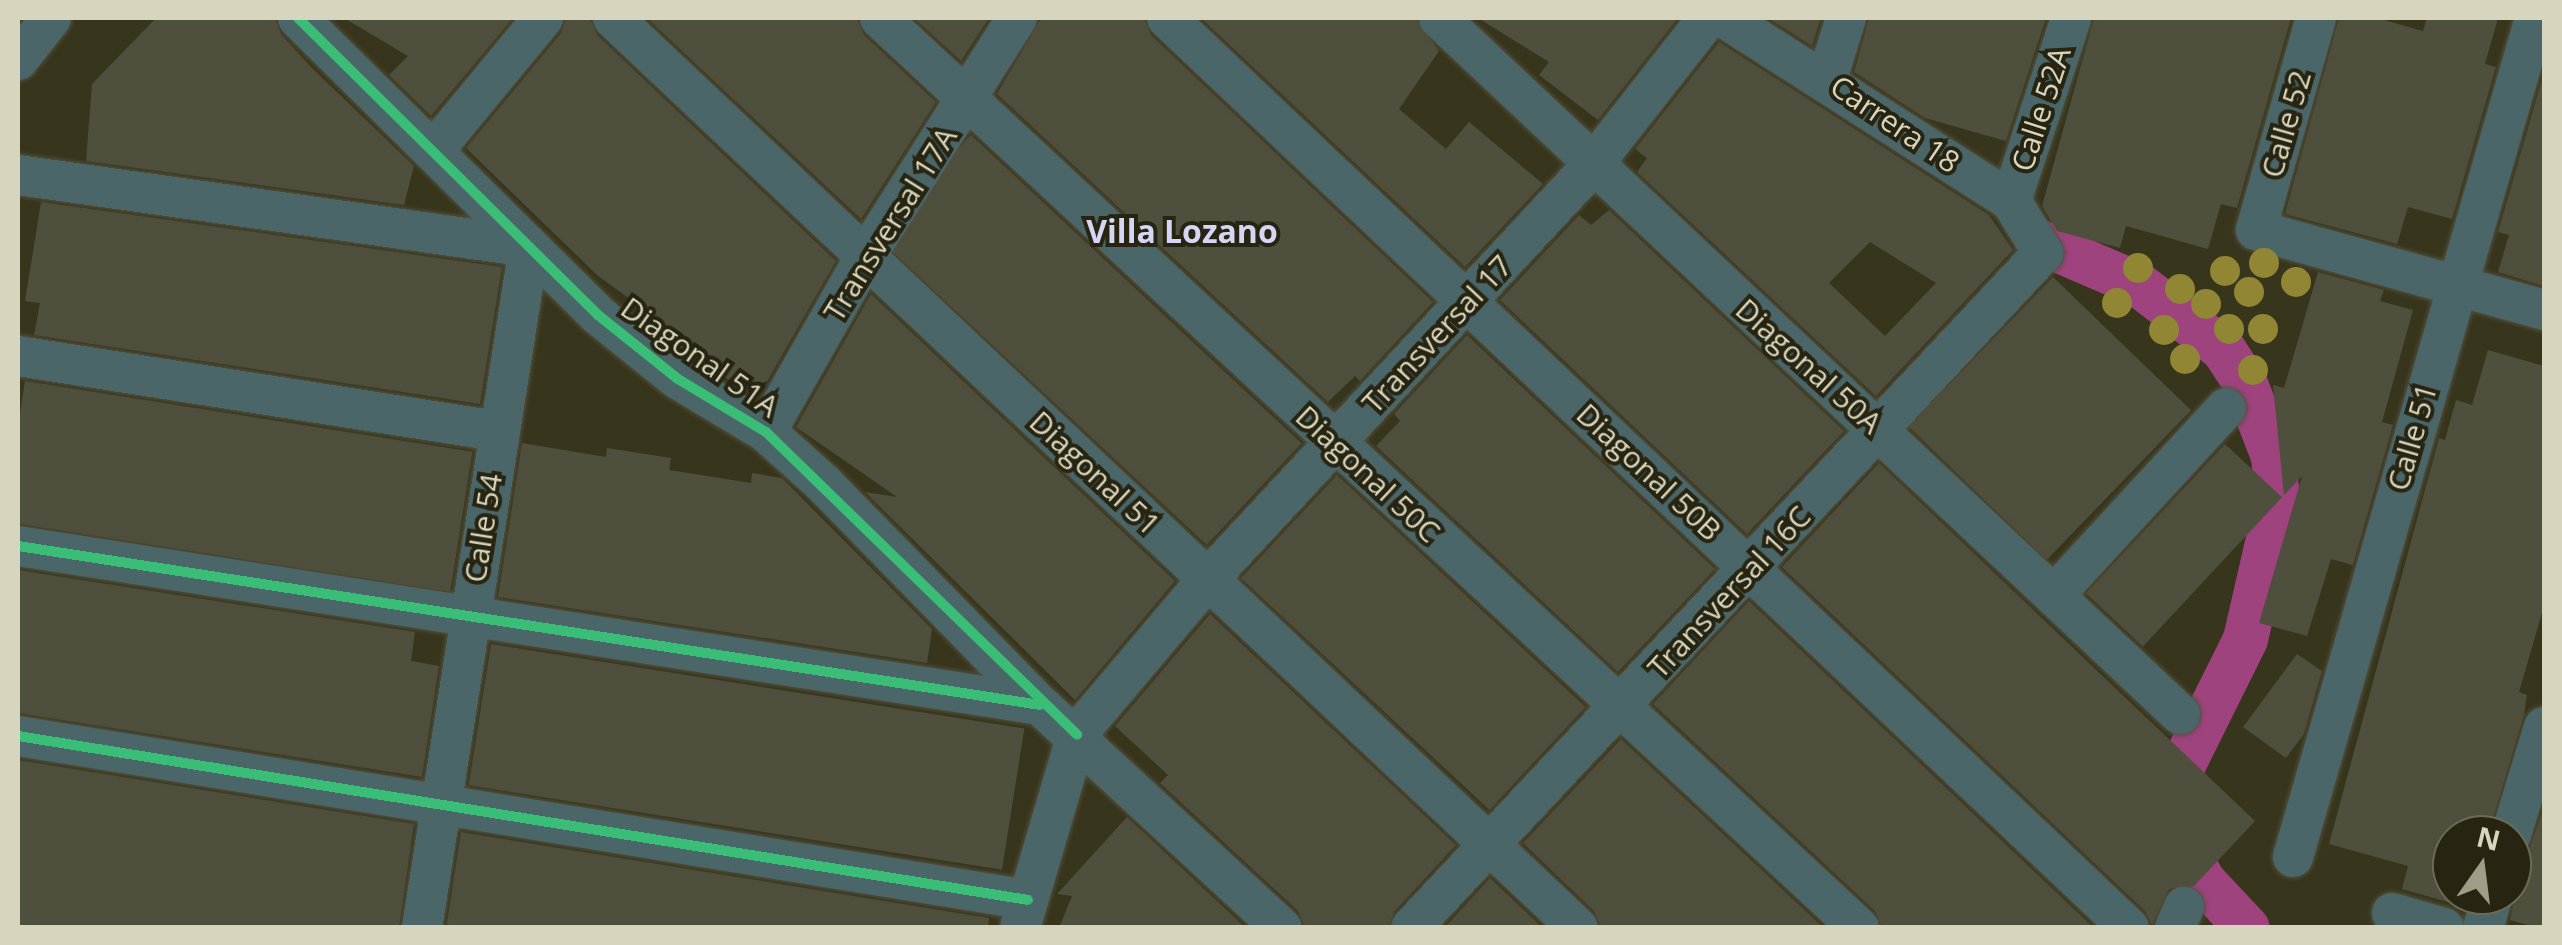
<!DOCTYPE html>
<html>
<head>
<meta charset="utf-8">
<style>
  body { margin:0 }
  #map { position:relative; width:2562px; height:945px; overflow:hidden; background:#38351d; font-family:"Open Sans",sans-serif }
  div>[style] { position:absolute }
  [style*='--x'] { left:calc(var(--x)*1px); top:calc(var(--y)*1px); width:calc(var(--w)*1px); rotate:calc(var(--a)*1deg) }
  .canal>* { height:45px; margin:-22.5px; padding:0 22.5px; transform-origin:22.5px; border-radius:22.5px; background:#9e437e }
  .building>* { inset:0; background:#4f4f3d; transform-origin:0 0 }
  .roads { filter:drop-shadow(0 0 2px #52503c) drop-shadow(0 0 2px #52503c) }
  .minor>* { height:40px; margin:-20px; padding:0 20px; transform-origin:20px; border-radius:20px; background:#4a6669 }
  .cycleway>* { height:10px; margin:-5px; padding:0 5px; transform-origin:5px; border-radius:5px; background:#3abd76 }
  .trees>* { width:30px; height:30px; margin:-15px; border-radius:50%; background:#918634 }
  span { translate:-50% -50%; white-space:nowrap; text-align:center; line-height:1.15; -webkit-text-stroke:8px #272512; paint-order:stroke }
  .street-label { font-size:30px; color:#d7d5bd }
  .neighbourhood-label { font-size:32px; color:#d4d6f3; font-weight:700 }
  .frame { position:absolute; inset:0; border:20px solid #d7d5bd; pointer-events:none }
  .north { position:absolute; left:2432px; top:815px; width:100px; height:100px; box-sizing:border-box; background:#272512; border:2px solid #6d6b56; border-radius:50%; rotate:14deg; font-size:28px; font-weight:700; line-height:40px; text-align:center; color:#d7d5bd }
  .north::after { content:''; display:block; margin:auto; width:35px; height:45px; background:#9f9d85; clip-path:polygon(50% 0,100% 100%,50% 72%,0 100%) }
</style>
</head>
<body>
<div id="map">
  <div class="canal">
    <div style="--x:2038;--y:241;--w:109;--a:23.3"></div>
    <div style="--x:2138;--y:284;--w:107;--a:37.4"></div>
    <div style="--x:2223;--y:349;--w:38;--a:57"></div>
    <div style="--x:2244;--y:381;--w:80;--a:68.9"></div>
    <div style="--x:2273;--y:456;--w:43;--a:84.7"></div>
    <div style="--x:2277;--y:499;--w:144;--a:102.9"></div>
    <div style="--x:2245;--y:639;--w:157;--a:116.4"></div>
    <div style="--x:2175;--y:780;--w:24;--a:102"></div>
    <div style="--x:2170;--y:803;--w:27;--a:82"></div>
    <div style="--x:2174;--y:830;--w:59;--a:60.4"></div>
    <div style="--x:2203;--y:881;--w:64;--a:46.9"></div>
  </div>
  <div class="building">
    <div style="clip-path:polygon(156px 18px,275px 18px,281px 34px,312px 68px,414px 166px,404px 205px,86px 161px,92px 84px)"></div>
    <div style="clip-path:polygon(344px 18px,513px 18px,431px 116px,389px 75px,408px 56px)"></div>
    <div style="clip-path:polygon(566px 18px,590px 18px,597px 35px,836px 261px,757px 399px,645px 323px,651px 314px,598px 276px,466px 148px,561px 33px)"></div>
    <div style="clip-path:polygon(647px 18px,857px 18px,864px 35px,936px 102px,861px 219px)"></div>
    <div style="clip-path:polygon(914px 18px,989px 18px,961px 61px)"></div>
    <div style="clip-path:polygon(1041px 18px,1144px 18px,1151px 35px,1433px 302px,1360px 381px,1355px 376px,1328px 402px,997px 94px)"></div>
    <div style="clip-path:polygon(1201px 18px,1416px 18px,1439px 51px,1399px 109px,1446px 149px,1469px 122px,1543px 184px,1465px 267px)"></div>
    <div style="clip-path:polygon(1478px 18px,1678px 18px,1598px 120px,1539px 75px,1549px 62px)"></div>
    <div style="clip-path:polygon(1768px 18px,1821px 18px,1812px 46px)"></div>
    <div style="clip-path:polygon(1869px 18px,2046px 18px,2006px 141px,1925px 118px,1854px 72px)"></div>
    <div style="clip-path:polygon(2094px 18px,2291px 18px,2237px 208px,2221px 204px,2208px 249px,2126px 226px,2120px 248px,2057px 231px,2042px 206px)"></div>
    <div style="clip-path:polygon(2339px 18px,2377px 18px,2423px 31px,2427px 18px,2498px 18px,2485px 64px,2496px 67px,2452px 219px,2408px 207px,2397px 244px,2285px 214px)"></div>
    <div style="clip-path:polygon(evenodd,1719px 42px,1989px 215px,2013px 250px,1876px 396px,1637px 172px,1647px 158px,1635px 149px,1719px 42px,1870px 242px,1936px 283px,1885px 336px,1829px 283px,1870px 242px)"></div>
    <div style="clip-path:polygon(2542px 79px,2544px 80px,2544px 286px,2498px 272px,2509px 235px,2498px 232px)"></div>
    <div style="left:971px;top:135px;width:452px;height:139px;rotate:43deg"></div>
    <div style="clip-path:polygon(41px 202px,502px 267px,480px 404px,34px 335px,40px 303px,25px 301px)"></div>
    <div style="clip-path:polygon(1609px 210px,1844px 431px,1747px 534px,1500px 300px,1579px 215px,1591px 225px)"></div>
    <div style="clip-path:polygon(2318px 272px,2384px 290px,2380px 301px,2413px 310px,2382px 422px,2393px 425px,2353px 565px,2331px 559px,2307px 636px,2259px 623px,2302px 476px,2284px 495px,2273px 385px,2284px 388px)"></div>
    <div style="left:2053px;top:277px;width:192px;height:208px;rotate:44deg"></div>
    <div style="clip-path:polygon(871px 294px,1175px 581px,1075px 700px,865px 492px,897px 497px,796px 427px)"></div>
    <div style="clip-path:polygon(1467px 335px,1715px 569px,1618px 672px,1376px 446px,1400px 421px,1394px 414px)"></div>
    <div style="clip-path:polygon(2488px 350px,2544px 366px,2544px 606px,2519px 692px,2527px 695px,2524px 715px,2488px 835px,2452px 835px,2452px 895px,2468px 895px,2465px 907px,2402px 889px,2408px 866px,2329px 844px,2439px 438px,2445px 440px,2456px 400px,2472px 405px)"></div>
    <div style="left:25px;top:381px;width:453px;height:142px;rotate:9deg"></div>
    <div style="clip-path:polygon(522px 443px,606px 457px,607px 448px,671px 458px,669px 470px,751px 483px,752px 473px,782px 478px,932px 629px,927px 663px,498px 597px)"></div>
    <div style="left:2225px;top:444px;width:78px;height:204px;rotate:43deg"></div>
    <div style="clip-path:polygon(1879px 463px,2255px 821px,2194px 886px,2169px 889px,2152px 926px,2145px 911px,1782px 567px)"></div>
    <div style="left:1337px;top:475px;width:340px;height:141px;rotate:43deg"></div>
    <div style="clip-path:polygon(18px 570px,415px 632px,411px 661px,439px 666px,422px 777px,18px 713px)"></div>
    <div style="clip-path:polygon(1749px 601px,2094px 928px,1882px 928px,1875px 911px,1653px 704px)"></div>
    <div style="clip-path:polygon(1210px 614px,1456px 845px,1394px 912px,1388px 928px,1305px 928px,1298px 911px,1160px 783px,1168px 775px,1115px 726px)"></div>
    <div style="left:491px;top:644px;width:540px;height:143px;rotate:9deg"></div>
    <div style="clip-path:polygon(2297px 654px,2322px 671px,2304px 734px,2286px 758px,2243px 727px)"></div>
    <div style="clip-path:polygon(1621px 739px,1824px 928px,1601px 928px,1594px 911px,1523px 843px)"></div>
    <div style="clip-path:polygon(18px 760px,414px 824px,399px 928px,18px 928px)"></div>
    <div style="clip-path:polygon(2544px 807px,2544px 928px,2538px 928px,2510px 920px,2516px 891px,2512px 858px,2528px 852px)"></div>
    <div style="clip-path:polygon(1127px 817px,1246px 928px,1059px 928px,1072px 896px,1057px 894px)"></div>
    <div style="clip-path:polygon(461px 832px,989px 918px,988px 928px,446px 928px)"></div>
    <div style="clip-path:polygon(1490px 878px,1543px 928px,1444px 928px)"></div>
  </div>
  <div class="roads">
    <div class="minor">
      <div style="--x:298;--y:18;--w:422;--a:44.7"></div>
      <div style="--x:598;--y:315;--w:102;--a:38.7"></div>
      <div style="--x:678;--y:379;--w:103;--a:31.1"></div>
      <div style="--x:766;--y:432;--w:78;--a:41.9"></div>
      <div style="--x:824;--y:484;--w:309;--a:45.7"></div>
      <div style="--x:1040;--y:705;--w:329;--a:42.7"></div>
      <div style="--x:613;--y:18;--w:1326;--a:43.32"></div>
      <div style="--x:880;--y:18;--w:1337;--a:42.91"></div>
      <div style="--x:1167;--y:18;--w:1324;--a:43.41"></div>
      <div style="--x:1439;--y:18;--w:1017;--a:43.21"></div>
      <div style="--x:2316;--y:18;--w:220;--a:105.8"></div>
      <div style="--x:2256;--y:230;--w:299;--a:15.5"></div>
      <div style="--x:18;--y:60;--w:53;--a:-51.8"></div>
      <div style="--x:1827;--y:79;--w:64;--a:-72.7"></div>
      <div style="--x:435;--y:149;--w:170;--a:-50.5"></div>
      <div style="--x:18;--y:175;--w:516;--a:8.02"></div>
      <div style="--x:529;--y:247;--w:689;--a:98.93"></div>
      <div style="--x:2011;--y:201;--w:193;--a:-71.8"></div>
      <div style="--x:18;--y:356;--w:486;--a:8.9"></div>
      <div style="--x:766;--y:432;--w:199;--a:-60.5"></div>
      <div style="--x:864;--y:259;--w:285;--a:-57.6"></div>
      <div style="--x:18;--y:546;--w:1034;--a:8.84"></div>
      <div style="--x:2056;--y:593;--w:251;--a:-47.4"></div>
      <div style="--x:18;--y:736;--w:1023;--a:9.22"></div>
      <div style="--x:2511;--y:835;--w:113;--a:-73"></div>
      <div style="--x:2293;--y:857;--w:873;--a:-73.91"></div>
      <div style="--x:2392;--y:913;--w:54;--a:16.1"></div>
      <div style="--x:1020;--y:928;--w:202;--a:-73.6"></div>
      <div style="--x:1077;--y:734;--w:203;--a:-49.8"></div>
      <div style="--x:1208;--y:579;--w:563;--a:-47.09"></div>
      <div style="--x:1591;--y:167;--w:189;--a:-51.9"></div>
      <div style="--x:1411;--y:928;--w:925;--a:-46.88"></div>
      <div style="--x:2043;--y:253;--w:61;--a:-121.6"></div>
      <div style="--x:2011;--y:201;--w:340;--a:-147.4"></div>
      <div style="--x:2175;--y:928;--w:23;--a:-67"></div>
      <div style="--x:2483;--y:928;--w:34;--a:-73"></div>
    </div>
  </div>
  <div class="cycleway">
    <div style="--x:298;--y:18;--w:422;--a:44.7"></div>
    <div style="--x:598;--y:315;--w:102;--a:38.7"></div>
    <div style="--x:678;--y:379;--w:103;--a:31.1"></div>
    <div style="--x:766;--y:432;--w:434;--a:44.2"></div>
    <div style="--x:18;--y:546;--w:1034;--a:8.84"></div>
    <div style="--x:18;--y:736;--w:1023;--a:9.22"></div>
  </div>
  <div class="trees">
    <div style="left:2264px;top:263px"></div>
    <div style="left:2138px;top:268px"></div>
    <div style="left:2225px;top:271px"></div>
    <div style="left:2296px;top:282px"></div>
    <div style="left:2180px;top:289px"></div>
    <div style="left:2249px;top:292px"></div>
    <div style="left:2117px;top:303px"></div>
    <div style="left:2206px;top:304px"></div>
    <div style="left:2229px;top:329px"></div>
    <div style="left:2263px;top:329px"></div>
    <div style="left:2164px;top:330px"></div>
    <div style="left:2185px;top:359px"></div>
    <div style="left:2253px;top:370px"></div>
  </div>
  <div class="street-label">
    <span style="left:2041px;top:109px;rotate:-72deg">Calle 52A</span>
    <span style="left:1895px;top:124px;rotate:34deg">Carrera 18</span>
    <span style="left:2286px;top:124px;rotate:-74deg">Calle 52</span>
    <span style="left:890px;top:224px;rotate:-58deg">Transversal 17A</span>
    <span style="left:1437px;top:334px;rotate:-47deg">Transversal 17</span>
    <span style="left:700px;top:357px;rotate:35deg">Diagonal 51A</span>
    <span style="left:1809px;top:366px;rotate:42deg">Diagonal 50A</span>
    <span style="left:2412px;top:437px;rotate:-74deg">Calle 51</span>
    <span style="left:1649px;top:472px;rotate:43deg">Diagonal 50B</span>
    <span style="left:1095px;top:473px;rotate:43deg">Diagonal 51</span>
    <span style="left:1368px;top:474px;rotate:43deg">Diagonal 50C</span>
    <span style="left:483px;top:528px;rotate:-81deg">Calle 54</span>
    <span style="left:1729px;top:592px;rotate:-47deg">Transversal 16C</span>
  </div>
  <div class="neighbourhood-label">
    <span style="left:1182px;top:231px">Villa Lozano</span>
  </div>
  <div class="frame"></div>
  <div class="north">N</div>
</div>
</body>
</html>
